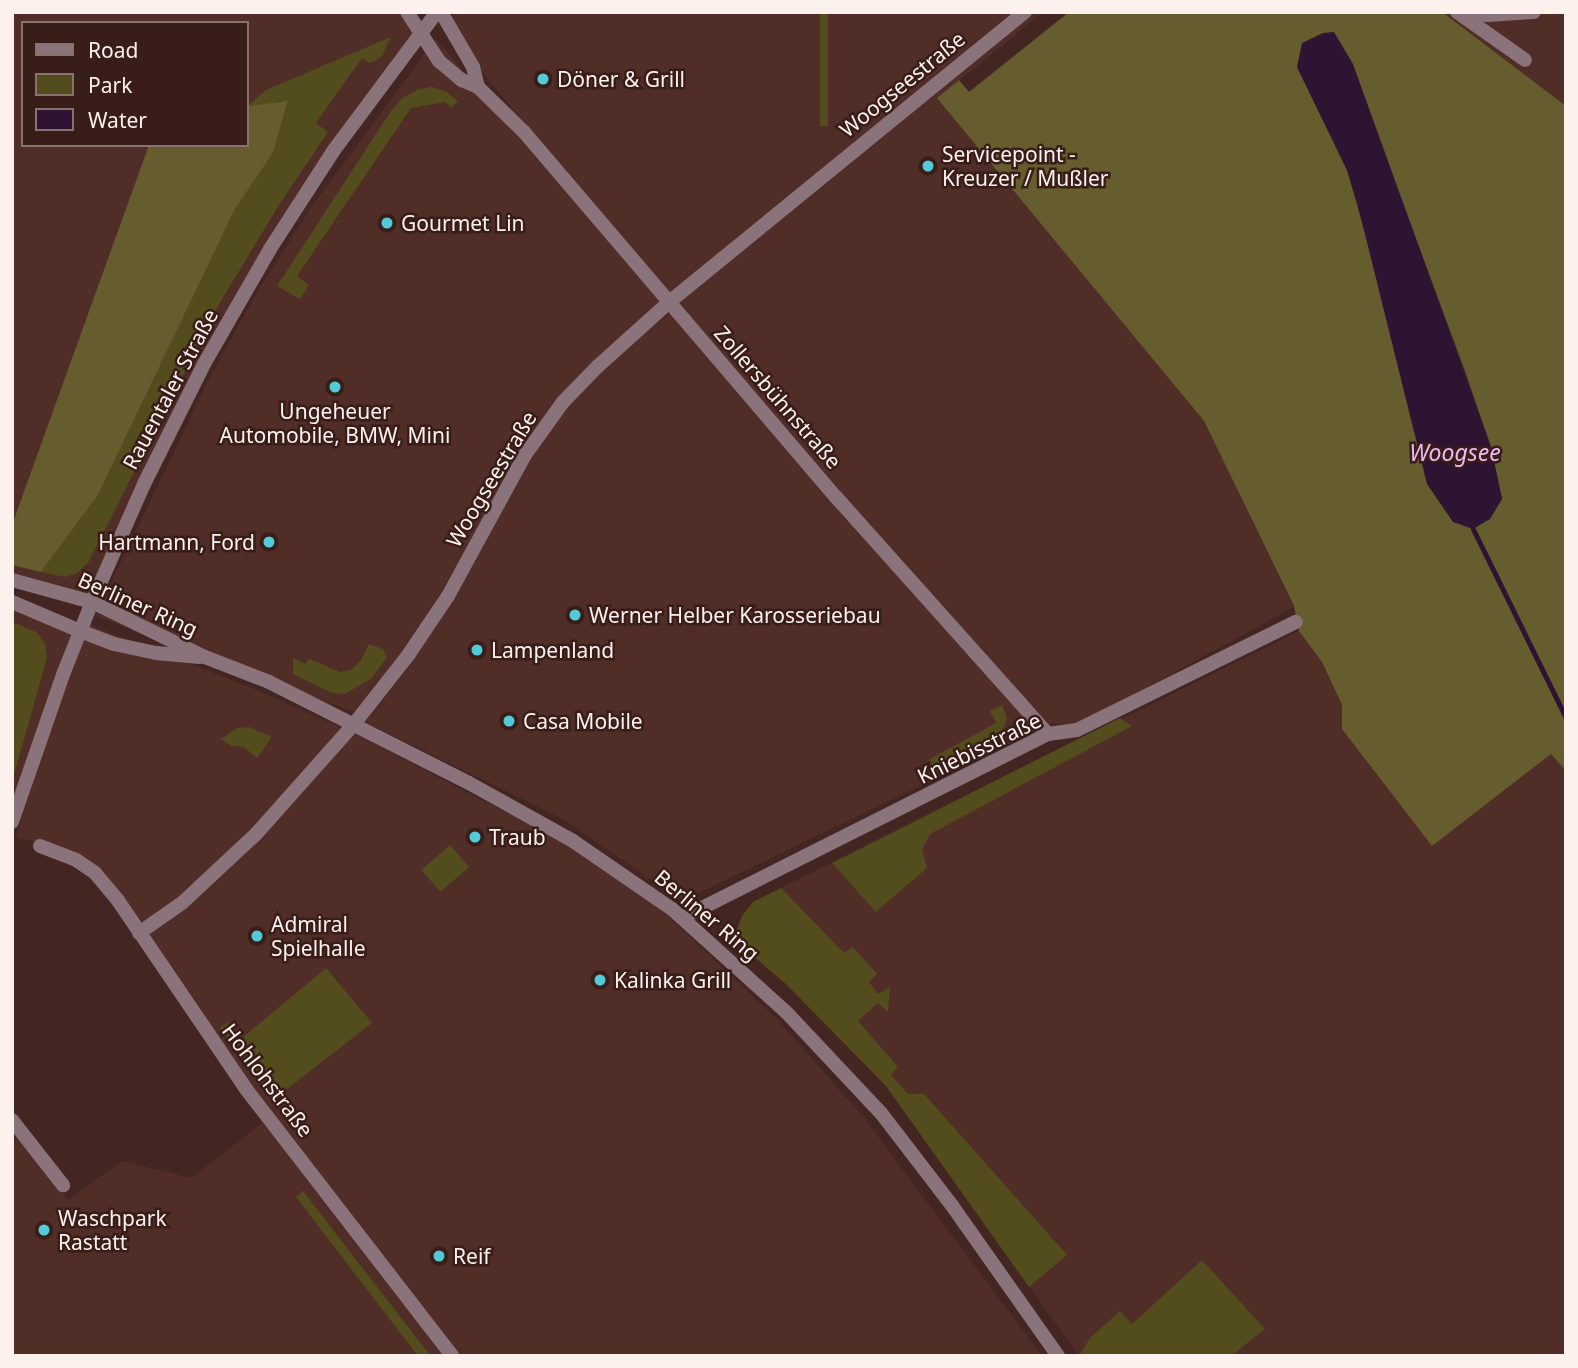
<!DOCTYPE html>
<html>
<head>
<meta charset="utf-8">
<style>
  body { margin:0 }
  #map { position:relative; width:1578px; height:1368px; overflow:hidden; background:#432621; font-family:"Noto Sans",sans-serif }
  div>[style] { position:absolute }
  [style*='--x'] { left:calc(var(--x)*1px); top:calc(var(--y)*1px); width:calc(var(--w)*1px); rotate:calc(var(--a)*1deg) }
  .built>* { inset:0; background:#512d27 }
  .green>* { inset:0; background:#534c1d; transform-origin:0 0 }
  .forest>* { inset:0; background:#655d2e }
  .water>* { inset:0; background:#2e1333 }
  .stream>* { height:5px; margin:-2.5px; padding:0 2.5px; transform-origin:2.5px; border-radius:2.5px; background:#2e1333 }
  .minor>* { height:14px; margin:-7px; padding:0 7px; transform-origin:7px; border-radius:7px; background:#8a737a }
  .tertiary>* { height:14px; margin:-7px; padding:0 7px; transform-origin:7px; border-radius:7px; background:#8a737a }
  .dots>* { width:19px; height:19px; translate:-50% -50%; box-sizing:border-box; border:4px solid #381d18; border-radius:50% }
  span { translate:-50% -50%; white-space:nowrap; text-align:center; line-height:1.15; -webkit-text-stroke:5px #381d18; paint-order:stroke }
  .poi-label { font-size:21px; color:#fdf1ee }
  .left { translate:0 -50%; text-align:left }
  .right { translate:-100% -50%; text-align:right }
  .street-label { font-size:21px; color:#fdf1ee }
  .water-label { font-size:23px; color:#ebb8f4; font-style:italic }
  .frame { position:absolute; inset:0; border:14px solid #fdf1ee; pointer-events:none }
  .legend { position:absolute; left:21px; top:21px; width:228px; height:126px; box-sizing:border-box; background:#381d18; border:2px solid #87726e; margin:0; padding:9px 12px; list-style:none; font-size:21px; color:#fdf1ee }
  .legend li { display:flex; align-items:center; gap:14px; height:35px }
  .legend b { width:35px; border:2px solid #87726e }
</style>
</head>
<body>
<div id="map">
  <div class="built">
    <div style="clip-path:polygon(evenodd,12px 12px,413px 12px,424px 26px,245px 284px,83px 608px,12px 585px,12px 12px,23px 23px,247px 23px,247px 145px,23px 145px,23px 23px)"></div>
    <div style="clip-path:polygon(455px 12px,1043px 12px,938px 98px,1204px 421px,1294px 607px,1078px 725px,1051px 723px,682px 901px,563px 819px,365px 722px,415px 659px,462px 585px,529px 460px,561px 412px,621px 351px,678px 307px,443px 26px)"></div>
    <div style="clip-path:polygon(1442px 12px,1566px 12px,1566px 106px,1463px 29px)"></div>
    <div style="clip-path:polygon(436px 39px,661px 302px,564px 394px,407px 647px,354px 712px,95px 616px,207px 383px,256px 294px,312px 206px)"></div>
    <div style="clip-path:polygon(12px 600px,78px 622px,12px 815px)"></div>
    <div style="clip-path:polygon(91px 625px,264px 693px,355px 734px,571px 846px,658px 907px,777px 1019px,865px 1119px,1042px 1356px,12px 1356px,12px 1143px,21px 1135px,68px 1200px,122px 1161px,191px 1178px,271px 1116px,122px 900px,57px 848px,16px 837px,63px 690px)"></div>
    <div style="clip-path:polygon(1299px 631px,1322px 662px,1342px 705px,1342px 729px,1551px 754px,1566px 771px,1566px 1356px,1079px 1356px,886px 1086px,787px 985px,739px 944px,737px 929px,753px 902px)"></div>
  </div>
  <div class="green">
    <div style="left:820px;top:12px;width:8px;height:114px"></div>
    <div style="clip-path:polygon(391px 37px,382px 56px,375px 61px,369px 63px,362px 58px,316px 123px,328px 132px,277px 208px,218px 306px,88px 563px,77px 573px,65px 577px,41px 572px,98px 495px,235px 209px,273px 153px,288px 102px,247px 106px,266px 90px)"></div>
    <div style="clip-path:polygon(431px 87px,445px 91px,458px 101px,452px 108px,445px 102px,411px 108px,297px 276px,309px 285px,300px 299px,277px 286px,391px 111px,402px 98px,417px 90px)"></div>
    <div style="clip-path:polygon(12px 622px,36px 632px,45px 644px,47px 658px,12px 782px)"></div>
    <div style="clip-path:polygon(369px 644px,383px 649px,387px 657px,372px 678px,345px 694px,332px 693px,293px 674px,293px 658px,305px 664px,309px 659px,340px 672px,351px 670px,361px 660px)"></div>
    <div style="clip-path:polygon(1002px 705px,1007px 718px,1000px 737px,935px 772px,928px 760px,996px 723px,990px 711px)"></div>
    <div style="clip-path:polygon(1120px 718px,1132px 726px,930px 834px,922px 850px,927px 868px,876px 912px,832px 863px)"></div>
    <div style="clip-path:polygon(249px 727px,272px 737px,257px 758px,244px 747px,231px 746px,221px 739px,237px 728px)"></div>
    <div style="left:450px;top:845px;width:29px;height:38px;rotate:49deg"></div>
    <div style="clip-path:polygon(781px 888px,844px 953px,853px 947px,877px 974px,869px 982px,878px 994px,890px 987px,888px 1012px,878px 1003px,858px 1021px,898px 1067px,891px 1075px,908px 1094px,924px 1094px,1067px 1255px,1029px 1287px,886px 1086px,787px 985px,739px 944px,737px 929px,742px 916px,753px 902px)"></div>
    <div style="clip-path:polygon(326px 968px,372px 1023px,273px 1100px,220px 1028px,228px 1022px,242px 1038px)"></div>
    <div style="clip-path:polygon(303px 1191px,429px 1354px,429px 1356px,418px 1356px,296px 1197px)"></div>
    <div style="clip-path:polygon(1202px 1260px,1265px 1329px,1231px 1356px,1079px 1356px,1090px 1338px,1120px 1311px,1132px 1324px)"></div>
  </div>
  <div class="forest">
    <div style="clip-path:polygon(evenodd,1069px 12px,1442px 12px,1566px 106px,1566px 771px,1551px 754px,1432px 846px,1342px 729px,1342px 705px,1322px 662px,1299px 631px,1294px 606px,1204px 421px,937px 98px,959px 80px,969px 92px,1069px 12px,1297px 67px,1381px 144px,1465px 371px,1491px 447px,1502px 499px,1408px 405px,1377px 275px,1347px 170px,1297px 67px)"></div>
    <div style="clip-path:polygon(288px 101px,273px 153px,235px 209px,98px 495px,41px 572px,12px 565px,12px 525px,149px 145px,247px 145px,247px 106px)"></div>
  </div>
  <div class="water">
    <div style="clip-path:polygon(1334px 32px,1353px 64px,1491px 447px,1502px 499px,1490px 519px,1473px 529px,1453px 522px,1427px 484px,1356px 198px,1347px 170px,1297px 67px,1302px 43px,1323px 33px)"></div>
  </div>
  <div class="stream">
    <div style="--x:1473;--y:529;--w:211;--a:63.8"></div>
  </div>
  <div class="minor">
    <div style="--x:407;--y:12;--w:59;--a:56.9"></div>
    <div style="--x:439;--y:61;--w:30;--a:40"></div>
    <div style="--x:462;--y:80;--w:17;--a:24"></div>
    <div style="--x:478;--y:87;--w:64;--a:44.4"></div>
    <div style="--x:524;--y:132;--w:480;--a:49.5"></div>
    <div style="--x:836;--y:497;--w:318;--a:48.2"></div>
    <div style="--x:441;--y:12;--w:64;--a:59.8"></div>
    <div style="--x:473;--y:67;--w:21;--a:76"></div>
    <div style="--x:1457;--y:12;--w:83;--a:35.2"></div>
    <div style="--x:1468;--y:12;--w:19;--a:9"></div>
    <div style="--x:1487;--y:15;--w:47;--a:-3.7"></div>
    <div style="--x:92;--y:602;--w:126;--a:26"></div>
    <div style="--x:205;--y:657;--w:69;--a:21.3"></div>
    <div style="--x:269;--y:682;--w:224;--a:26.8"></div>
    <div style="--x:469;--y:783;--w:119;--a:29.1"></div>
    <div style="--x:573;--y:841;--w:120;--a:34.5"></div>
    <div style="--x:672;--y:909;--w:155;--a:42.1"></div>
    <div style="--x:787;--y:1013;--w:137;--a:46.8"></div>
    <div style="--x:881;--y:1113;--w:118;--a:52.5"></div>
    <div style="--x:953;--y:1207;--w:182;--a:54.8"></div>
    <div style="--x:80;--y:631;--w:36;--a:21"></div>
    <div style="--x:114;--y:644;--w:43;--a:12.1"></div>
    <div style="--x:156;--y:653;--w:44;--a:5.2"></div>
    <div style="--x:40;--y:846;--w:39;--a:21"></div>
    <div style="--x:76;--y:860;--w:23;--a:34"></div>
    <div style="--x:95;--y:873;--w:34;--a:50"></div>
    <div style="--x:117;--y:899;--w:230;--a:55.8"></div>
    <div style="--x:246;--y:1089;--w:337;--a:52.3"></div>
    <div style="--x:682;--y:918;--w:410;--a:-26.7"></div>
    <div style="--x:1048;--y:734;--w:29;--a:-8"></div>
    <div style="--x:1077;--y:730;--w:244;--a:-26.3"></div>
    <div style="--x:139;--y:933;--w:52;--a:-34.9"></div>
    <div style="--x:182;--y:903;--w:101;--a:-43"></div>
    <div style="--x:256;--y:834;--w:147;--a:-48.3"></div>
    <div style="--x:354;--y:724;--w:89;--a:-51.8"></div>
    <div style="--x:409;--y:654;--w:70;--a:-56.1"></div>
    <div style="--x:448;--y:596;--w:161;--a:-61.4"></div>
    <div style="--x:525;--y:455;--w:65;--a:-54.4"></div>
    <div style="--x:563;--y:402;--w:49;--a:-45.8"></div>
    <div style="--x:597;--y:367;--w:96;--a:-42"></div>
    <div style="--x:668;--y:303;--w:461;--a:-39.2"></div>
    <div style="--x:12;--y:1120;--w:83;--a:51.9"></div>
  </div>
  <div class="tertiary">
    <div style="--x:12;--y:580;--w:83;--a:15.4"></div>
    <div style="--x:12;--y:602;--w:74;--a:23.1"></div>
    <div style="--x:12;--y:822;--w:159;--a:-70.9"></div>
    <div style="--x:64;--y:672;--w:75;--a:-68.2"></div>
    <div style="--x:92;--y:602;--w:129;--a:-66.2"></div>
    <div style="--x:144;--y:484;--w:134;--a:-63.4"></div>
    <div style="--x:204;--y:364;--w:133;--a:-60.1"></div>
    <div style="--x:270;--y:249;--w:118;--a:-57.1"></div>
    <div style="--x:334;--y:150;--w:172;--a:-53.3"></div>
  </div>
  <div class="dots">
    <div style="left:543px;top:79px;background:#52cbd8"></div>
    <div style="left:928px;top:166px;background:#52cbd8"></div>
    <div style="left:387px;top:223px;background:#52cbd8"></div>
    <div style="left:335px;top:387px;background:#52cbd8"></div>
    <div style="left:269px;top:542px;background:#52cbd8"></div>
    <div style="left:575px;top:615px;background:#52cbd8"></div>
    <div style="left:477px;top:650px;background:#52cbd8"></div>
    <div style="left:509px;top:721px;background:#52cbd8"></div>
    <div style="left:475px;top:837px;background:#52cbd8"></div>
    <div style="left:257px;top:936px;background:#52cbd8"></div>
    <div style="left:600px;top:980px;background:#52cbd8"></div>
    <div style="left:44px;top:1230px;background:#52cbd8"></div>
    <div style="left:439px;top:1256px;background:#52cbd8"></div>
  </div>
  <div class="poi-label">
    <span class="left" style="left:557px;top:79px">Döner &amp; Grill</span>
    <span class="left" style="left:942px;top:166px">Servicepoint -<br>Kreuzer / Mußler</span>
    <span class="left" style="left:401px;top:223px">Gourmet Lin</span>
    <span style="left:335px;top:423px">Ungeheuer<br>Automobile, BMW, Mini</span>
    <span class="right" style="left:255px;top:542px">Hartmann, Ford</span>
    <span class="left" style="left:589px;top:615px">Werner Helber Karosseriebau</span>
    <span class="left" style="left:491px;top:650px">Lampenland</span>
    <span class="left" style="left:523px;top:721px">Casa Mobile</span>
    <span class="left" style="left:489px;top:837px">Traub</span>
    <span class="left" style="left:271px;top:936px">Admiral<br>Spielhalle</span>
    <span class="left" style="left:614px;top:980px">Kalinka Grill</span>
    <span class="left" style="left:58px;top:1230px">Waschpark<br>Rastatt</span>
    <span class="left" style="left:453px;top:1256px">Reif</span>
  </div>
  <div class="street-label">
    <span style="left:902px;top:84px;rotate:-39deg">Woogseestraße</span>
    <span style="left:170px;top:389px;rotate:-62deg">Rauentaler Straße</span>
    <span style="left:778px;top:397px;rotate:49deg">Zollersbühnstraße</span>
    <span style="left:491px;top:479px;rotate:-59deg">Woogseestraße</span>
    <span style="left:138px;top:604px;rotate:24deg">Berliner Ring</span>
    <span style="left:979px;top:748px;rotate:-26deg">Kniebisstraße</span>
    <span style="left:707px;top:915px;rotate:40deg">Berliner Ring</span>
    <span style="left:268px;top:1080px;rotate:53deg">Hohlohstraße</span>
  </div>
  <div class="water-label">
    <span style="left:1455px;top:452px">Woogsee</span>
  </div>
  <div class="frame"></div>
  <ul class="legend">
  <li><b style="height:9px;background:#8a737a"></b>Road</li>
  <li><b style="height:19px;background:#534c1d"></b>Park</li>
  <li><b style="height:19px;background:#2e1333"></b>Water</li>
  </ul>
</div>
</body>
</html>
